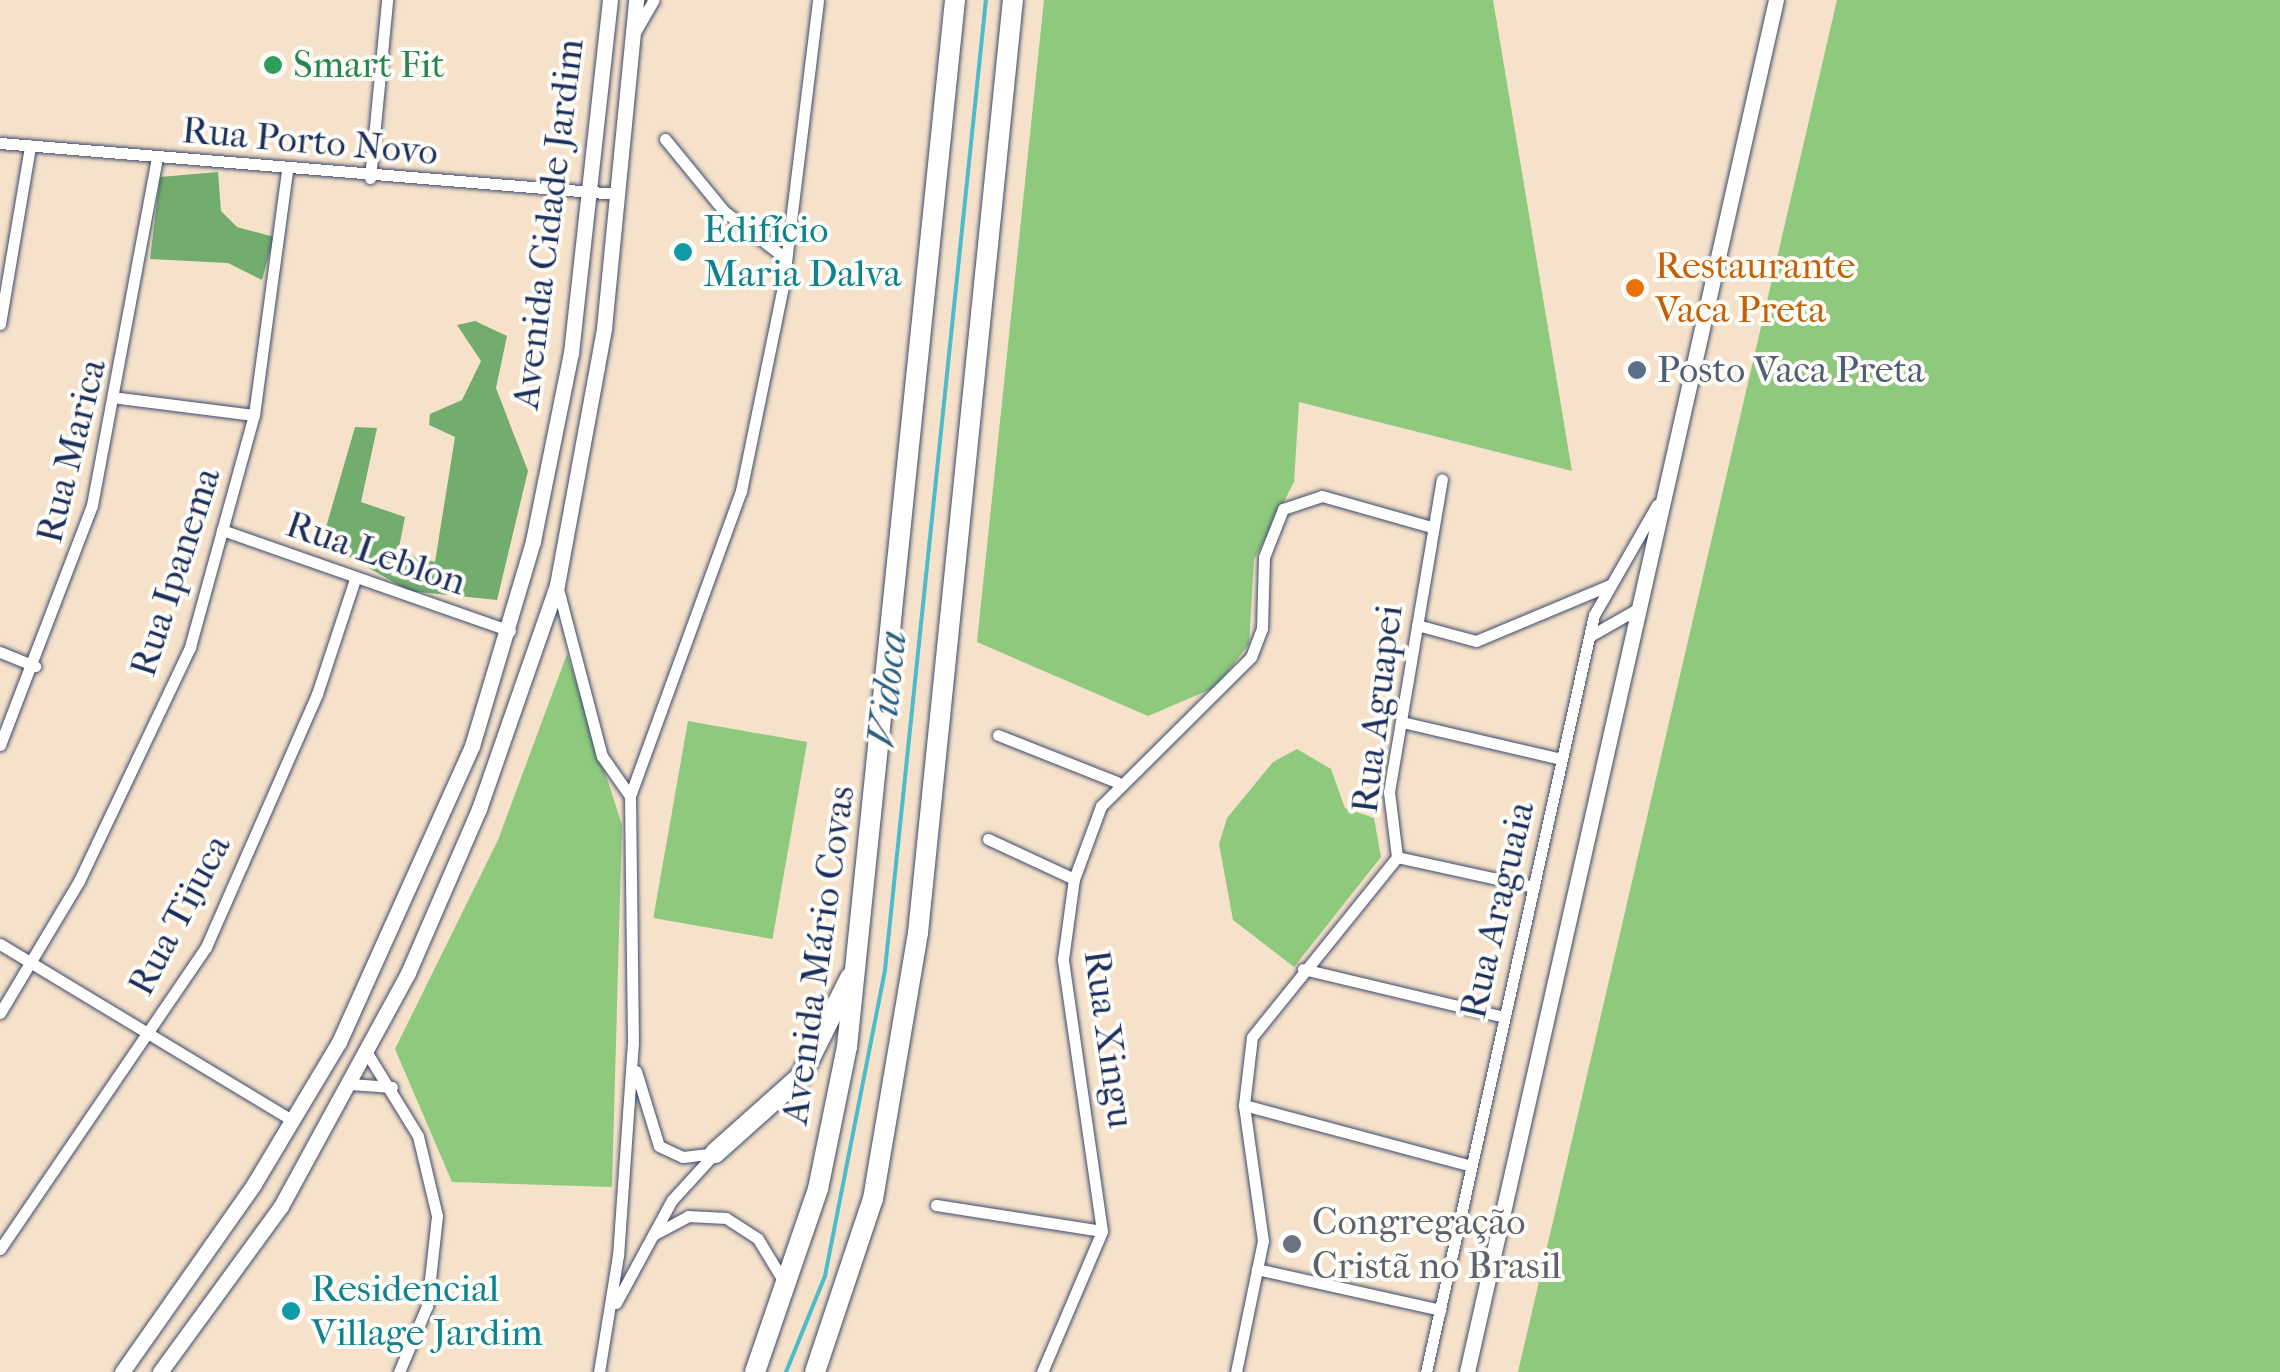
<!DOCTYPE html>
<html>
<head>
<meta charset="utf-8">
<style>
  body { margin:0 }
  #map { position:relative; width:2280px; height:1372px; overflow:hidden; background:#f6e2ca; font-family:"IM FELL French Canon",serif }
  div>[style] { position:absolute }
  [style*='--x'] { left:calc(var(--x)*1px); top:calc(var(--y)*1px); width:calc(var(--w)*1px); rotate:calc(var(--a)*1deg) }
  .green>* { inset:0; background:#8ec97e; transform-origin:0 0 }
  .forest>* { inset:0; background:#72ad6d }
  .stream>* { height:4px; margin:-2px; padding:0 2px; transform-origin:2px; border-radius:2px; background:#4dbbc8 }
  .roads { filter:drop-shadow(0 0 2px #3c4a6e) drop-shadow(0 0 2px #3c4a6e) }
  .minor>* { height:11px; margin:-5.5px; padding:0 5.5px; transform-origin:5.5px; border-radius:5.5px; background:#fff }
  .secondary>* { height:15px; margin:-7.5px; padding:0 7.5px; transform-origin:7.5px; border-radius:7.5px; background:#fff }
  .motorway>* { height:20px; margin:-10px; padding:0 10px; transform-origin:10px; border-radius:10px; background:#fff }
  .dots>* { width:28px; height:28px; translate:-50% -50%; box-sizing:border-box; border:5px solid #fdfcf7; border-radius:50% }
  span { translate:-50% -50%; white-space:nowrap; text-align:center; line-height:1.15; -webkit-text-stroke:8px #fdfcf7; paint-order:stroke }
  .leisure-label { font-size:38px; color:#27864d }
  .left { translate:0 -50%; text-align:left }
  .street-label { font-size:38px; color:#1b2f5e }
  .culture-label { font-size:38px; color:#0d838f }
  .food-label { font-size:38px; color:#c56008 }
  .service-label { font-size:38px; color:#4e5e75 }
  .worship-label { font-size:38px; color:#5b616d }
  .water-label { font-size:40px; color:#2c6083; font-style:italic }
</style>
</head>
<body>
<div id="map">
  <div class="green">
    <div style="clip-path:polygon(1044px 0,1493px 0,1572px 471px,1299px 402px,1294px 482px,1254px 560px,1249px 644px,1216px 687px,1148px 716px,977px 642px)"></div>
    <div style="clip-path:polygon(1837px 0,2280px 0,2280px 1372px,1518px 1372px)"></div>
    <div style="clip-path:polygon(567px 654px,622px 825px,612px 1187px,452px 1182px,395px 1049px,498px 840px)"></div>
    <div style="left:688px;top:721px;width:121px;height:200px;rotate:10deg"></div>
    <div style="clip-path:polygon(1297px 749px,1331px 769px,1345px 808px,1374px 818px,1381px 857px,1294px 967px,1233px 920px,1219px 844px,1227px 818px,1273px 762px)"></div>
  </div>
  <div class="forest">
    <div style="clip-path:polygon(218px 172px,221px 211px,237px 227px,274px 237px,262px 280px,228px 263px,150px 259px,160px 177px)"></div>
    <div style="clip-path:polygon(475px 321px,507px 336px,496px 388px,528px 471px,497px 600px,409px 591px,322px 541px,355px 427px,377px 428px,361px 502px,405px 517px,398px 552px,435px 562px,455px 437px,429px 425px,430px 414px,462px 400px,481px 361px,457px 325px)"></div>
  </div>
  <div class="stream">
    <div style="--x:786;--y:1372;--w:104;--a:-67.9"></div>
    <div style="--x:825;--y:1276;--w:312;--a:-78.9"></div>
    <div style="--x:885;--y:970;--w:975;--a:-84.06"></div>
  </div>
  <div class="roads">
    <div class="minor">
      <div style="--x:634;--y:34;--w:39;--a:-60"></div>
      <div style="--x:665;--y:139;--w:93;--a:50.7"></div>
      <div style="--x:724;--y:211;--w:77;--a:37.6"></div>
      <div style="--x:0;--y:143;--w:618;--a:4.73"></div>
      <div style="--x:370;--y:178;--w:179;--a:-84.5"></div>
      <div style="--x:0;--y:324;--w:181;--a:-80.4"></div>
      <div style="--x:119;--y:398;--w:136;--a:7.2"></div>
      <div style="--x:222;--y:530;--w:305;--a:19.3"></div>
      <div style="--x:557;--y:585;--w:177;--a:75.3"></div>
      <div style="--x:602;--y:756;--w:49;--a:55"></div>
      <div style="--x:630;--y:796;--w:246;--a:89.3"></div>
      <div style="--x:633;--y:1042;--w:214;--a:94"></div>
      <div style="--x:618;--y:1255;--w:119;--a:99.2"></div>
      <div style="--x:1417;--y:625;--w:61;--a:15.2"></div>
      <div style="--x:1476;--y:641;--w:145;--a:-22.7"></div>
      <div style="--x:1590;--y:636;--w:56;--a:-29.7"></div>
      <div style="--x:0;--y:652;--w:38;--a:22"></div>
      <div style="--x:1402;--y:722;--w:163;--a:13.1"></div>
      <div style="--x:998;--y:735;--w:128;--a:21.6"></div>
      <div style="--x:0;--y:745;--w:257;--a:-69"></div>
      <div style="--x:92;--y:505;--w:352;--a:-79.4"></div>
      <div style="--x:630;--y:796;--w:325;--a:-70"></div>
      <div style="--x:741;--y:491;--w:209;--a:-78.4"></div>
      <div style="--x:783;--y:286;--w:288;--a:-83"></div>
      <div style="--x:988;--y:839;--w:95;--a:24.9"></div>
      <div style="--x:1397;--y:857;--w:140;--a:12.4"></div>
      <div style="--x:0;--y:944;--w:341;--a:31.1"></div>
      <div style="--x:1303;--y:969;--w:207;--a:13.4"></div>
      <div style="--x:0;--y:1013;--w:154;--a:-59.1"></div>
      <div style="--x:79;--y:881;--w:259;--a:-64.6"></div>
      <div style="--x:190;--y:647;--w:241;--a:-74.6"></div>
      <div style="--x:254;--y:415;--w:246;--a:-82.3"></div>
      <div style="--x:367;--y:1053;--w:97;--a:58.4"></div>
      <div style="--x:418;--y:1136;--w:82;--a:76.6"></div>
      <div style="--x:437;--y:1216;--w:91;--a:96.3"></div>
      <div style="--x:427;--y:1306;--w:72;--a:113"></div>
      <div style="--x:636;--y:1071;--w:78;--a:73"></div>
      <div style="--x:659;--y:1146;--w:26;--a:25"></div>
      <div style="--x:683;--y:1157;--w:32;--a:-7"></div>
      <div style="--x:350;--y:1084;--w:42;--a:4.1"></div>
      <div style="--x:1244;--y:1105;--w:235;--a:15"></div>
      <div style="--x:936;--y:1205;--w:168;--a:8.9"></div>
      <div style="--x:653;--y:1235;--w:40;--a:-28"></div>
      <div style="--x:688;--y:1216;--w:38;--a:3"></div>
      <div style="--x:726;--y:1218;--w:38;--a:33"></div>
      <div style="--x:758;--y:1239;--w:50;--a:58.8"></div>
      <div style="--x:0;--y:1249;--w:366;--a:-55.7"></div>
      <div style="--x:206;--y:947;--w:276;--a:-66.3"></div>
      <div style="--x:317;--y:694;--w:121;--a:-71.7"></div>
      <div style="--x:1257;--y:1269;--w:188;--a:12.6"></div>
      <div style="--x:616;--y:1303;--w:117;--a:-61.5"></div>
      <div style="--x:672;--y:1200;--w:64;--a:-47.5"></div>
      <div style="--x:1042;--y:1372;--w:153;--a:-66.9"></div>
      <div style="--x:1102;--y:1231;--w:275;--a:-98.2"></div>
      <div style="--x:1063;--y:959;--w:81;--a:-82.2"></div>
      <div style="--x:1074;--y:879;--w:78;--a:-69.7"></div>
      <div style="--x:1101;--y:806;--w:211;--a:-44.8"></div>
      <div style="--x:1251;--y:657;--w:31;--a:-69"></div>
      <div style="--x:1262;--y:628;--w:71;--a:-88.4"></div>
      <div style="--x:1264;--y:557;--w:52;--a:-68.4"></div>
      <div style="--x:1283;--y:509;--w:41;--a:-18.4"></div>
      <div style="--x:1322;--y:496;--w:110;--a:15.8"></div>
      <div style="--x:1236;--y:1372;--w:134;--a:-78.4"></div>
      <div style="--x:1263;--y:1241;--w:137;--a:-98"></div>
      <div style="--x:1244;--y:1105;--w:68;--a:-83.3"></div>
      <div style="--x:1252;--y:1037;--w:231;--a:-51.1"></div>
      <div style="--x:1397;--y:857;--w:65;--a:-97"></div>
      <div style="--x:1389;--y:792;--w:317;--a:-80.4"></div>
      <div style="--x:1426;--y:1372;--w:775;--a:-77.49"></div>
      <div style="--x:1594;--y:615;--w:127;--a:-60.2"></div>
    </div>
    <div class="secondary">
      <div style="--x:122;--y:1372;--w:230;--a:-54.9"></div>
      <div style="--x:254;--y:1184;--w:165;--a:-59.1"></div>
      <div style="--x:339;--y:1042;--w:325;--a:-65.8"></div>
      <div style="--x:472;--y:746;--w:214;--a:-73.4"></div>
      <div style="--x:533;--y:541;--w:192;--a:-78.6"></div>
      <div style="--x:571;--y:353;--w:355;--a:-83.7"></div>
      <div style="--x:160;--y:1372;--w:205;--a:-53.9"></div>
      <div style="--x:281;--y:1206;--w:265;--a:-61.4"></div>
      <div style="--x:408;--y:973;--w:179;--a:-66.6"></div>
      <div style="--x:479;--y:809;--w:237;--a:-70.8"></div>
      <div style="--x:557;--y:585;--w:261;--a:-79.6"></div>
      <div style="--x:604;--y:328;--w:330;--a:-84.4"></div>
      <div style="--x:1467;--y:1372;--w:1406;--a:-77.31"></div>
    </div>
    <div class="motorway">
      <div style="--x:715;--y:1153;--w:115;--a:-41.8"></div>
      <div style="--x:801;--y:1076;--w:110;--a:-63.4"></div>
      <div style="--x:755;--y:1372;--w:194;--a:-71"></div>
      <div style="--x:818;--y:1189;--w:145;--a:-78.5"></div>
      <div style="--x:847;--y:1047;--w:1053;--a:-84.11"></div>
      <div style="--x:815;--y:1372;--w:182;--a:-71.5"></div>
      <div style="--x:873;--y:1199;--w:270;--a:-80.4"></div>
      <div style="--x:918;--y:933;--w:938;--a:-84.19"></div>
    </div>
  </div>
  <div class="dots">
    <div style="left:273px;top:65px;background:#2e9e5b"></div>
    <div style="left:683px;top:252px;background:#0f9aa8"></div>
    <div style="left:1635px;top:288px;background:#e8710a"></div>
    <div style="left:1637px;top:370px;background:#5c6f8a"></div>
    <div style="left:1292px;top:1244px;background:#6b7280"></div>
    <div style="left:291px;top:1311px;background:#0f9aa8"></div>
  </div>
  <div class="leisure-label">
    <span class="left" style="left:293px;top:65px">Smart Fit</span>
  </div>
  <div class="street-label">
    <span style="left:310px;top:141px;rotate:5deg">Rua Porto Novo</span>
    <span style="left:548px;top:224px;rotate:-83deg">Avenida Cidade Jardim</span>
    <span style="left:71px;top:451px;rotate:-76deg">Rua Marica</span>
    <span style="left:376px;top:553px;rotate:19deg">Rua Leblon</span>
    <span style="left:175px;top:572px;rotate:-72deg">Rua Ipanema</span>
    <span style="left:1377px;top:709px;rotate:-83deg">Rua Aguapei</span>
    <span style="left:1497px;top:910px;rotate:-77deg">Rua Araguaia</span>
    <span style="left:179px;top:915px;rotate:-62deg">Rua Tijuca</span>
    <span style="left:818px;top:955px;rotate:-82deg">Avenida Mário Covas</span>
    <span style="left:1109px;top:1039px;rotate:82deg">Rua Xingu</span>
  </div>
  <div class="culture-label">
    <span class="left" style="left:703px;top:252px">Edifício<br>Maria Dalva</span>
    <span class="left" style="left:311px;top:1311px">Residencial<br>Village Jardim</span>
  </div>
  <div class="food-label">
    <span class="left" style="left:1655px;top:288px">Restaurante<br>Vaca Preta</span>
  </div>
  <div class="service-label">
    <span class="left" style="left:1657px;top:370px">Posto Vaca Preta</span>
  </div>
  <div class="worship-label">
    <span class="left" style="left:1312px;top:1244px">Congregação<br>Cristã no Brasil</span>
  </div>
  <div class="water-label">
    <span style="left:887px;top:689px;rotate:-84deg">Vidoca</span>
  </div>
</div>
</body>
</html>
